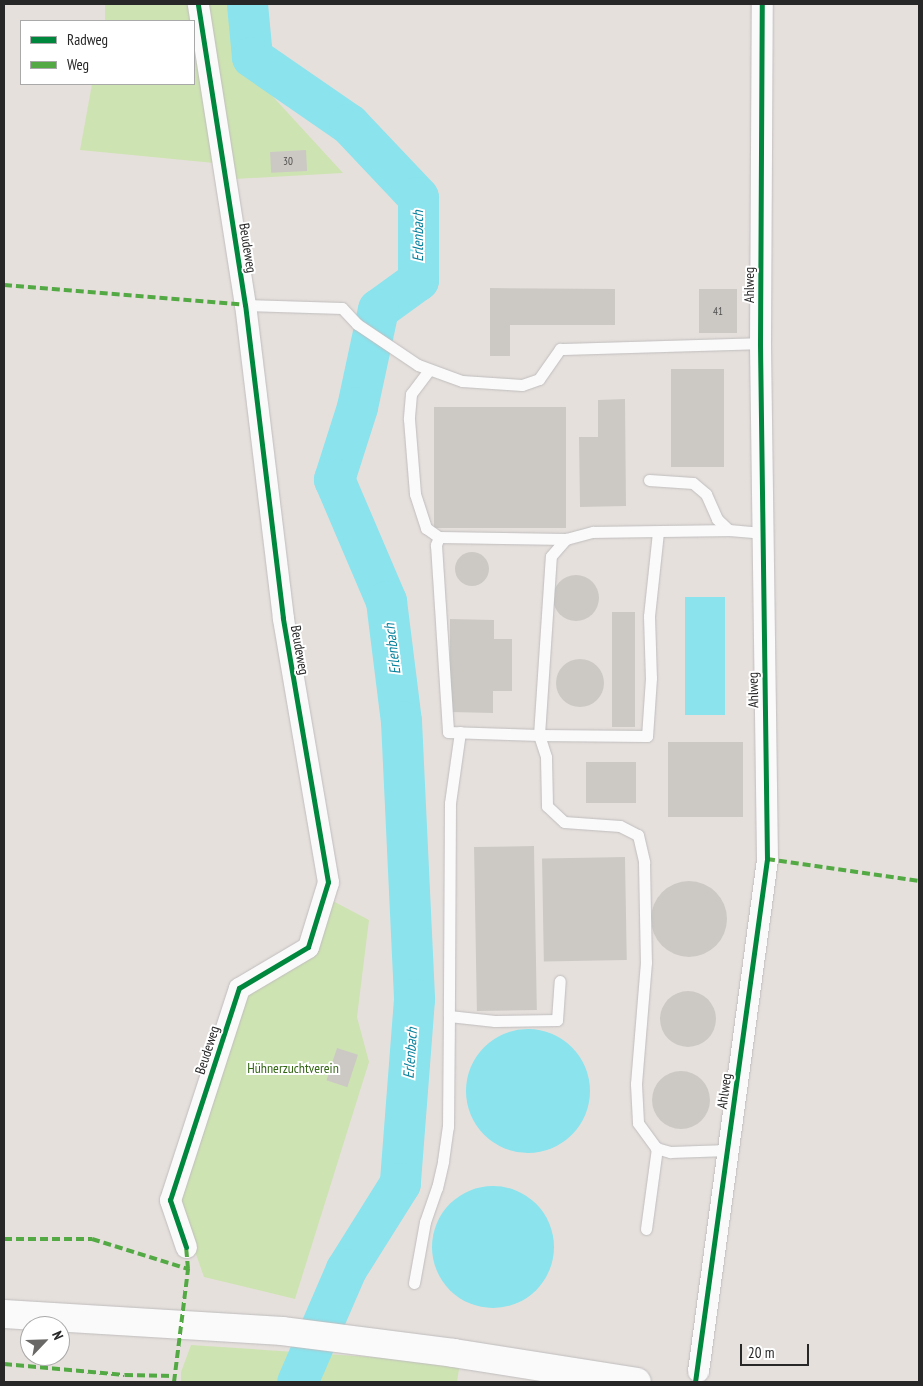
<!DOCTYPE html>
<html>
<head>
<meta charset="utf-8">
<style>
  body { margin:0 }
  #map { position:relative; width:923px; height:1386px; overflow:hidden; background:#e6e0dc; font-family:"PT Sans Narrow",sans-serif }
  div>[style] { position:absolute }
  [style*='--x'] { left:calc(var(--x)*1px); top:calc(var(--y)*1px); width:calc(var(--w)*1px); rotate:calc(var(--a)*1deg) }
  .green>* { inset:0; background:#cee3b2; transform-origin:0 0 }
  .water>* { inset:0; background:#8ae3ed; transform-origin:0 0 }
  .round { border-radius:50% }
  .river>* { height:41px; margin:-20.5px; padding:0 20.5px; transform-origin:20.5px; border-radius:20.5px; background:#8ae3ed }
  .building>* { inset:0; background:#ccc9c5; transform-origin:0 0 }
  .roads { filter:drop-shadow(0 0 1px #bfbdbe) drop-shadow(0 0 1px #bfbdbe) }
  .service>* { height:11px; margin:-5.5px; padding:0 5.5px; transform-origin:5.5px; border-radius:5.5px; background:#fbfafa }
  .minor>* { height:21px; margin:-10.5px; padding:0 10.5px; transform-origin:10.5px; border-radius:10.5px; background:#fbfafa }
  .secondary>* { height:28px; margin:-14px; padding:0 14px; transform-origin:14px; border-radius:14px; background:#fbfafa }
  .quiet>* { height:4px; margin-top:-2px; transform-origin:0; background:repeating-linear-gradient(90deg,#53aa44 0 8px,transparent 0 12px) }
  .cycleway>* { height:5px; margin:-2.5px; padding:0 2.5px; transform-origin:2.5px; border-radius:2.5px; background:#00873e }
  span { translate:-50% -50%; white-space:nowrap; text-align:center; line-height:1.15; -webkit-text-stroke:4px #fff; paint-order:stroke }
  .number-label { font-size:11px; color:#51504f }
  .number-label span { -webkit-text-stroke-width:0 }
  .street-label { font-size:14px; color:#272727 }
  .park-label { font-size:14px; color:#336615 }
  .water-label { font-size:15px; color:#07809c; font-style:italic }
  .frame { position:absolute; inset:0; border:5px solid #272727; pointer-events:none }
  .legend { position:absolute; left:20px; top:20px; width:175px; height:65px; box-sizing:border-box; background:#fff; border:1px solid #a9a9a9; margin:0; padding:6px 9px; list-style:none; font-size:15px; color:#272727 }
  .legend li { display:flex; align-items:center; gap:10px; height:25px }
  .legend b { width:25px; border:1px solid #a9a9a9 }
  .north { position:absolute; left:20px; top:1316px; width:50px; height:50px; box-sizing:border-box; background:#fff; border:1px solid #a9a9a9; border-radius:50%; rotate:66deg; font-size:14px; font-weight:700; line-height:20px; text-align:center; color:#272727 }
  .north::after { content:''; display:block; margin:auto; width:18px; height:22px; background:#6a6866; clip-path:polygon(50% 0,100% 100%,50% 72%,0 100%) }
  .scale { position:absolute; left:740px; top:1344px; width:69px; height:22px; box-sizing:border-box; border:2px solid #272727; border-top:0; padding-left:6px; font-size:15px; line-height:18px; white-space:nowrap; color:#272727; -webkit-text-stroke:4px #fff; paint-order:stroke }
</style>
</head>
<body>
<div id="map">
  <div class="green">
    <div style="left:105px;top:4px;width:85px;height:17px"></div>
    <div style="clip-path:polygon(206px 4px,242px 4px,244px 65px,343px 173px,235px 179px)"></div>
    <div style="clip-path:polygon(194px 26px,214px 163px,80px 150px,92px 84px,194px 84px)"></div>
    <div style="clip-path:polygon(329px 899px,369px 920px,357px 1017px,369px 1062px,295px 1299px,204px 1277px,177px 1200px,241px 994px,315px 950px)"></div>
    <div style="clip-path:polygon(191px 1345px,460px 1363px,457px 1382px,181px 1382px,181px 1372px)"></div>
  </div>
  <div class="water">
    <div style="left:725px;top:597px;width:118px;height:40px;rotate:90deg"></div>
    <div class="round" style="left:466px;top:1029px;width:124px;height:124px"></div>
    <div class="round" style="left:432px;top:1186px;width:122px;height:122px"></div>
  </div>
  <div class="river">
    <div style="--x:247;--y:4;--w:53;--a:84.6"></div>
    <div style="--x:252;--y:57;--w:118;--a:34.6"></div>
    <div style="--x:349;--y:124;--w:100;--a:46.6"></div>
    <div style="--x:418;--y:197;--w:83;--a:90"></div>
    <div style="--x:418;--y:280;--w:49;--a:144.1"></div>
    <div style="--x:378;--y:309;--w:100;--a:102.1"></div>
    <div style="--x:357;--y:407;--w:76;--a:107.7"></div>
    <div style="--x:334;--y:479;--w:133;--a:66.9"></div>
    <div style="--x:386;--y:601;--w:121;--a:82.9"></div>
    <div style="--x:401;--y:721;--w:278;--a:87.3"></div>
    <div style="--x:414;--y:999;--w:185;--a:94.4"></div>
    <div style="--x:400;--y:1183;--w:102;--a:122.1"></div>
    <div style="--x:346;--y:1269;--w:123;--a:113.4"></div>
  </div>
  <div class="building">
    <div style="left:306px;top:150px;width:21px;height:36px;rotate:87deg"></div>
    <div style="clip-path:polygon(490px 288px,615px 289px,615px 325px,510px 325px,510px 356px,490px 356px)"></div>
    <div style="left:699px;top:289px;width:38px;height:44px"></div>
    <div style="left:724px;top:369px;width:98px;height:53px;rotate:90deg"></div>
    <div style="clip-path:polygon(625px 399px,626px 506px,580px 507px,579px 437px,598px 437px,598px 400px)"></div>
    <div style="left:566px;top:407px;width:121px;height:132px;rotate:90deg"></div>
    <div class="round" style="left:455px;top:552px;width:34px;height:34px"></div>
    <div class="round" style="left:553px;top:575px;width:46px;height:46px"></div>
    <div style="left:612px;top:612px;width:23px;height:115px"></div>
    <div style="clip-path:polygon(450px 619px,494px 620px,494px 639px,512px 639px,512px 691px,493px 691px,493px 713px,450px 712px)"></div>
    <div class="round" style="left:556px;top:659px;width:48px;height:48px"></div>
    <div style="left:668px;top:742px;width:75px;height:75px"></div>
    <div style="left:636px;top:762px;width:41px;height:50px;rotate:90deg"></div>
    <div style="left:534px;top:846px;width:164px;height:60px;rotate:89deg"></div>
    <div style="left:625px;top:857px;width:103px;height:83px;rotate:89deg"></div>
    <div class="round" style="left:651px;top:881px;width:76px;height:76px"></div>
    <div class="round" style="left:660px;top:991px;width:56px;height:56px"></div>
    <div style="left:337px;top:1048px;width:22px;height:34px;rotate:18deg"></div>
    <div class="round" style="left:652px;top:1071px;width:58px;height:58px"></div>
  </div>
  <div class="roads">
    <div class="service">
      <div style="--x:245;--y:305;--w:97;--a:1.8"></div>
      <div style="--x:342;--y:308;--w:22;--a:47"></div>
      <div style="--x:357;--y:324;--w:73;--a:33.9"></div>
      <div style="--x:418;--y:365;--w:47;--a:20"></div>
      <div style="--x:462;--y:381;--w:60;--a:3.8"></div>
      <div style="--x:522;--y:385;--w:18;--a:-19"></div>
      <div style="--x:539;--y:379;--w:37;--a:-55"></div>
      <div style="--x:560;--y:349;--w:200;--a:-1.7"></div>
      <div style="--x:429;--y:370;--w:30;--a:127"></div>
      <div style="--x:411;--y:394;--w:25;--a:95"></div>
      <div style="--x:409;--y:419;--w:75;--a:85.4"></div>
      <div style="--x:415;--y:494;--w:36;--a:72"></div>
      <div style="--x:426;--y:528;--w:16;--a:35"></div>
      <div style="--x:649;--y:480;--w:44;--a:3.9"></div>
      <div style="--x:693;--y:483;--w:17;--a:40"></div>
      <div style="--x:706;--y:494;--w:27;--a:66"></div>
      <div style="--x:717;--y:519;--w:16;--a:43"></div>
      <div style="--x:729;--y:530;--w:33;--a:5"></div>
      <div style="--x:658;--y:532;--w:84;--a:96.1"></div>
      <div style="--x:649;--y:616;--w:62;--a:88.2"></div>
      <div style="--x:651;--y:678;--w:58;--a:93.9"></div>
      <div style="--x:647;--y:736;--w:108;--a:-179.5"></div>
      <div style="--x:539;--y:735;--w:23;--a:72"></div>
      <div style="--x:546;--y:757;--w:49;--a:88.8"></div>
      <div style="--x:547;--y:806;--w:23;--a:43"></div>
      <div style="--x:564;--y:822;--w:56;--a:4.1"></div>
      <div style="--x:620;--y:826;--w:20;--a:27"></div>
      <div style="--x:638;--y:835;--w:28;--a:77"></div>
      <div style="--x:644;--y:862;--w:100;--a:88.9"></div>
      <div style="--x:646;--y:962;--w:122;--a:94.7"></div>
      <div style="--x:636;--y:1084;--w:39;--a:87"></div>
      <div style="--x:638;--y:1123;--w:31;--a:54"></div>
      <div style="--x:656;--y:1148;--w:15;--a:16"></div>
      <div style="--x:670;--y:1152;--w:58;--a:-2"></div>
      <div style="--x:566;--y:539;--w:127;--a:-179.1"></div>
      <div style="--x:439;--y:537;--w:9;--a:111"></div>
      <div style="--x:436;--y:545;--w:187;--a:86.3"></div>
      <div style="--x:448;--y:732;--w:91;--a:1.9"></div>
      <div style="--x:539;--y:735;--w:179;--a:-86.2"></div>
      <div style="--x:551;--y:556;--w:23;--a:-49"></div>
      <div style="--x:566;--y:539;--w:28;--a:-15"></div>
      <div style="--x:593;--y:532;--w:136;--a:-0.8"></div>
      <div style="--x:460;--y:732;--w:72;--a:98"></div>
      <div style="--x:450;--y:803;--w:213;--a:90.3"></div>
      <div style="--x:449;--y:1016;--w:46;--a:6.2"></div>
      <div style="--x:495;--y:1021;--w:62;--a:-0.9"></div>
      <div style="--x:557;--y:1020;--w:39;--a:-86"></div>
      <div style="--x:646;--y:1229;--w:82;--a:-82.3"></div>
      <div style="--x:414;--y:1283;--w:62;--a:-79.8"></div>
      <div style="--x:425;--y:1222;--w:36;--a:-71"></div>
      <div style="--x:437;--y:1188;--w:28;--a:-77"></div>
      <div style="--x:443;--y:1161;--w:34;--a:-82"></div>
      <div style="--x:448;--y:1127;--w:111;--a:-89.5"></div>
    </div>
    <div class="minor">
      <div style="--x:186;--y:1247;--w:50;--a:-108.8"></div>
      <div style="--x:170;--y:1200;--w:223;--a:-72"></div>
      <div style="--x:239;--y:988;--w:80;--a:-30.7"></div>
      <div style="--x:308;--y:947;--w:68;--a:-72.9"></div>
      <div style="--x:328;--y:882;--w:268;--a:-99.7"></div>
      <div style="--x:283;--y:618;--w:315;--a:-96.9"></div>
      <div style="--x:245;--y:305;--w:305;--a:-98.9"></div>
      <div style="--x:698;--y:1371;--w:517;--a:-82.32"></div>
      <div style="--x:767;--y:859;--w:516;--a:-90.78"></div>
      <div style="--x:760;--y:343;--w:339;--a:-89.7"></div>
    </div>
    <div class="secondary">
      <div style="--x:4;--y:1314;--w:279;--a:3.5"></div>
      <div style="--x:282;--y:1331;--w:173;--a:7.3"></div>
      <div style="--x:454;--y:1353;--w:185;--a:9"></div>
    </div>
  </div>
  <div class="quiet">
    <div style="--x:4;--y:285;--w:242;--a:4.7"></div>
    <div style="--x:767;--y:859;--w:154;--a:8.2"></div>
    <div style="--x:4;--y:1239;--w:88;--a:0"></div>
    <div style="--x:92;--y:1239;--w:101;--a:17.4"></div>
    <div style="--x:4;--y:1364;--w:121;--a:5.2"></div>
    <div style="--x:125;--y:1375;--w:50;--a:1.1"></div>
    <div style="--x:174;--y:1382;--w:114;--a:-82.9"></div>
    <div style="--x:188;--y:1269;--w:22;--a:-95"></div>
  </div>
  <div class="cycleway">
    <div style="--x:186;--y:1247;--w:50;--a:-108.8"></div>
    <div style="--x:170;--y:1200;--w:223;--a:-72"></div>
    <div style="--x:239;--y:988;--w:80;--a:-30.7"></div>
    <div style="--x:308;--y:947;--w:68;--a:-72.9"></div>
    <div style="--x:328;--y:882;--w:268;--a:-99.7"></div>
    <div style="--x:283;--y:618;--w:315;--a:-96.9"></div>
    <div style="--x:245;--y:305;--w:305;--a:-98.9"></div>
    <div style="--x:695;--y:1382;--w:528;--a:-82.16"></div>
    <div style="--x:767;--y:859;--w:516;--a:-90.78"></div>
    <div style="--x:760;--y:343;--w:339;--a:-89.7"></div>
  </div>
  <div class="number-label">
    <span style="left:288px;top:161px">30</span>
    <span style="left:718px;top:311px">41</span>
  </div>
  <div class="street-label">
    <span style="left:248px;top:248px;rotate:81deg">Beudeweg</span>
    <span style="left:749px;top:285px;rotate:-90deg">Ahlweg</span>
    <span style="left:300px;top:650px;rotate:80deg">Beudeweg</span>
    <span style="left:753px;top:690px;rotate:-91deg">Ahlweg</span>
    <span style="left:207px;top:1050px;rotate:-72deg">Beudeweg</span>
    <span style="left:724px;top:1091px;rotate:-82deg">Ahlweg</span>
  </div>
  <div class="park-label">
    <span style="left:293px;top:1068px">Hühnerzuchtverein</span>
  </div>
  <div class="water-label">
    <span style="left:418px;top:236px;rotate:-90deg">Erlenbach</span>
    <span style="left:392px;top:649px;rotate:-97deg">Erlenbach</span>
    <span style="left:410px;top:1053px;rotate:-86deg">Erlenbach</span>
  </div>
  <div class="frame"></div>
  <ul class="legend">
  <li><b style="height:6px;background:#00873e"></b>Radweg</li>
  <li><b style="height:6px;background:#53aa44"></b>Weg</li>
  </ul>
  <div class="north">N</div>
  <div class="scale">20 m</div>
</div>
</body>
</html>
